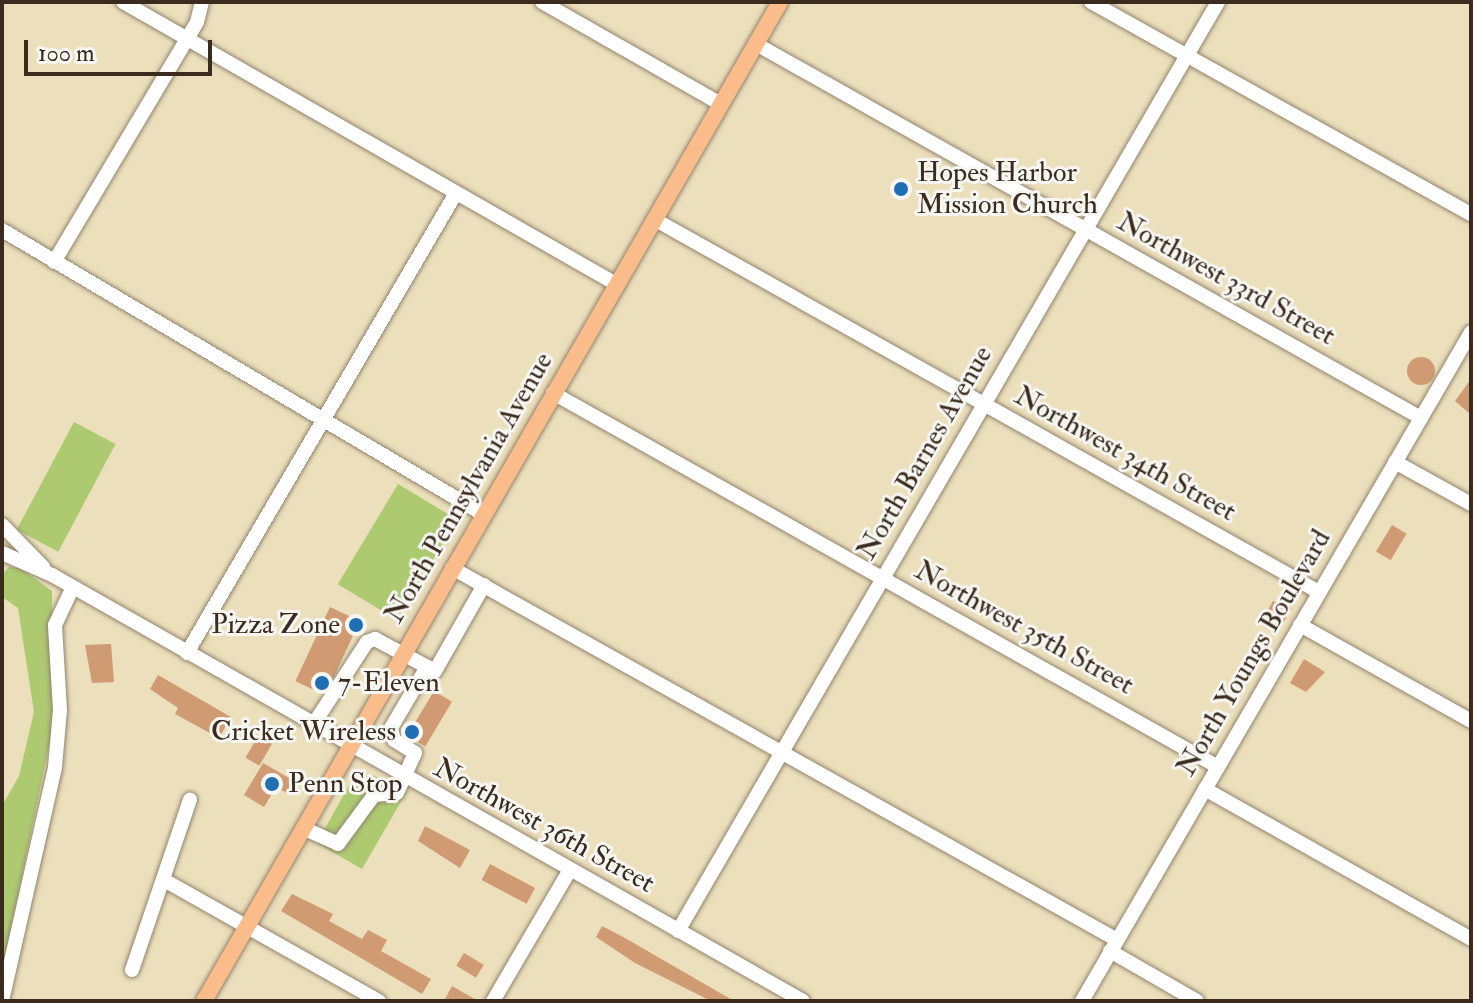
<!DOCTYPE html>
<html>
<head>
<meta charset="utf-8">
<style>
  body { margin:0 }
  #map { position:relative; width:1473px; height:1003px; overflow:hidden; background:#ebdfbc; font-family:"IM FELL Double Pica",serif }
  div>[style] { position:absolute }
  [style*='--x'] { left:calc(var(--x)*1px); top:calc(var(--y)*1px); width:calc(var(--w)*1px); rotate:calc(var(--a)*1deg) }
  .green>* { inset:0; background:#adca71; transform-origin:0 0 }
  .building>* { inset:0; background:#d09b72; transform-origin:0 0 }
  .round { border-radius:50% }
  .roads { filter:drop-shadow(0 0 2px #93846d) drop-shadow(0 0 2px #93846d) }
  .minor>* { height:14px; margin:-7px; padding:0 7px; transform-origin:7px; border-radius:7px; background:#fff }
  .major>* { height:16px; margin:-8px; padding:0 8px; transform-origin:8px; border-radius:8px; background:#f9bc8a }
  .dots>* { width:22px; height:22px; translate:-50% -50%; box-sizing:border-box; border:4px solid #f6f6f2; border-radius:50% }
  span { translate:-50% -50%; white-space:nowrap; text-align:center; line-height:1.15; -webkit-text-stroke:6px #f6f6f2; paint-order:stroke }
  .poi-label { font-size:28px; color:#3b2a1e }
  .left { translate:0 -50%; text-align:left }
  .right { translate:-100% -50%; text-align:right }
  .street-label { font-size:28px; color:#3b2a1e }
  .frame { position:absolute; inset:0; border:4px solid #3b2a1e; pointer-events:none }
  .scale { position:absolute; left:24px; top:40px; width:188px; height:36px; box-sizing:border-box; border:4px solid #3b2a1e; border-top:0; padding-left:10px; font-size:24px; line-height:28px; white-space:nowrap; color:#3b2a1e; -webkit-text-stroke:6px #f6f6f2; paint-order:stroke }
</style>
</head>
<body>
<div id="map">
  <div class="green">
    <div style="left:74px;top:422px;width:47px;height:122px;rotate:28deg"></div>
    <div style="left:398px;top:484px;width:69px;height:117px;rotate:31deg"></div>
    <div style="clip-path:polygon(9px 567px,20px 568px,52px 591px,54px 721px,2px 973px,2px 806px,19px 776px,34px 712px,18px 608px,2px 597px,2px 574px)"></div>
    <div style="clip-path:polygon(373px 775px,406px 793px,362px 869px,317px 843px,353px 778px)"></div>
  </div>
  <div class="building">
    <div class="round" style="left:1407px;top:357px;width:28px;height:28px"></div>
    <div style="clip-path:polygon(1471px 379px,1471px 415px,1455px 401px)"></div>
    <div style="left:1392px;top:525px;width:17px;height:31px;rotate:31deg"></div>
    <div style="clip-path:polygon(1273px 601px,1292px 608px,1279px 630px,1262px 620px)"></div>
    <div style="left:330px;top:607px;width:33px;height:82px;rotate:25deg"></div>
    <div style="clip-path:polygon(111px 644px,114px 682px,92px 683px,85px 645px)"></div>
    <div style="clip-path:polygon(1304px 659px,1325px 672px,1306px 692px,1290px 683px)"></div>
    <div style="clip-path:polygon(158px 675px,231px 717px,219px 738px,175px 714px,178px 708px,150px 689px)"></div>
    <div style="left:434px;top:691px;width:21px;height:52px;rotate:31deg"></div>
    <div style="left:258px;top:736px;width:16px;height:25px;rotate:30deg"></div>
    <div style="clip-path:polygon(263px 763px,296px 782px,289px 794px,276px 787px,264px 807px,244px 795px)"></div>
    <div style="clip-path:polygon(425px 826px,470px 850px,460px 868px,418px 841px)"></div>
    <div style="left:490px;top:864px;width:51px;height:18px;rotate:28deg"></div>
    <div style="clip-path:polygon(292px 894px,333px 914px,329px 921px,362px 939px,368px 930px,387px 940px,381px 951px,431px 979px,422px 994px,281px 911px)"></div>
    <div style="clip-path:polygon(602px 926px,625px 938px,734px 1001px,711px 1001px,635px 963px,596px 937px)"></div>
    <div style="left:464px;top:953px;width:23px;height:15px;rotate:31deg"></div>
    <div style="clip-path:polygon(452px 986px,478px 1001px,444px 1001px)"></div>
  </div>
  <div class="roads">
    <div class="minor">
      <div style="--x:123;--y:2;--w:568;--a:29.77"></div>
      <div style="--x:542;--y:2;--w:206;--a:29.7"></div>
      <div style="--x:1091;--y:2;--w:435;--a:29.2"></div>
      <div style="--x:756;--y:44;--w:763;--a:29.35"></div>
      <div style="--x:654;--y:219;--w:762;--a:29.29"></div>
      <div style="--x:2;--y:230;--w:559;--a:30.56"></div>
      <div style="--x:54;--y:262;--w:279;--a:-59.2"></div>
      <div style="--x:197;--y:22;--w:21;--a:-76"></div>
      <div style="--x:553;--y:393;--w:763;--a:29.35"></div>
      <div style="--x:1395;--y:462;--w:87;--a:28.9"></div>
      <div style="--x:2;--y:525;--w:59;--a:45.7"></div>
      <div style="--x:2;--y:553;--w:55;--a:23.7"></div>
      <div style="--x:52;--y:575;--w:863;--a:29.56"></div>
      <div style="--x:452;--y:568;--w:762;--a:29.22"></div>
      <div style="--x:1300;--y:625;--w:196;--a:29.3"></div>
      <div style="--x:187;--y:653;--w:533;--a:-59.68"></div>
      <div style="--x:313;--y:725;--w:99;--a:-57"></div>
      <div style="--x:367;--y:642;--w:9;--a:-21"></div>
      <div style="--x:375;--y:639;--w:68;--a:28.1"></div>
      <div style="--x:435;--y:671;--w:99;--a:-60.3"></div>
      <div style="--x:1205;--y:789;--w:305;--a:29.4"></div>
      <div style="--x:305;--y:829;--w:36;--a:24"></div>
      <div style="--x:338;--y:844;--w:61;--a:-53.7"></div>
      <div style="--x:374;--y:795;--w:23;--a:-5"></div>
      <div style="--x:397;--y:793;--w:44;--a:-65.8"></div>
      <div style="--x:415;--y:753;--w:25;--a:-148"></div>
      <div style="--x:394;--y:740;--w:12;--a:-104"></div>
      <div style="--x:391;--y:728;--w:71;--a:-59.5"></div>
      <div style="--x:164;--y:880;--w:247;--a:29.4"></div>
      <div style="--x:678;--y:931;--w:1075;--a:-59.83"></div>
      <div style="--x:1110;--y:951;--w:100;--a:29.9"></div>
      <div style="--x:132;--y:970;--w:180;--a:-71.2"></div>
      <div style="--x:2;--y:1001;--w:240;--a:-77.2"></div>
      <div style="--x:55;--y:767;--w:57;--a:-85"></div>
      <div style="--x:60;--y:710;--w:85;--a:-93.4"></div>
      <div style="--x:55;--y:625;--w:42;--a:-64.7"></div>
      <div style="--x:493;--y:1001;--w:152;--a:-59.6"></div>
      <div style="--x:1082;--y:1001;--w:774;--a:-59.82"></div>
    </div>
    <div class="major">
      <div style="--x:204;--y:1001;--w:1153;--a:-60.03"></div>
    </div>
  </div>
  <div class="dots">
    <div style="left:901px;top:189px;background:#1f6fb2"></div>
    <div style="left:356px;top:625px;background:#1f6fb2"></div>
    <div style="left:322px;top:683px;background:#1f6fb2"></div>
    <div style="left:412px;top:732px;background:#1f6fb2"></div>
    <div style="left:272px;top:784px;background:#1f6fb2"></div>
  </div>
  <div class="poi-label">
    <span class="left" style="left:917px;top:189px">Hopes Harbor<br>Mission Church</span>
    <span class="right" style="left:340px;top:625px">Pizza Zone</span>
    <span class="left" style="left:338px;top:683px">7-Eleven</span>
    <span class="right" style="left:396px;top:732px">Cricket Wireless</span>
    <span class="left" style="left:288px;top:784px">Penn Stop</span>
  </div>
  <div class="street-label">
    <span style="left:1226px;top:279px;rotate:29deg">Northwest 33rd Street</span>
    <span style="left:925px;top:453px;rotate:-60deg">North Barnes Avenue</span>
    <span style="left:1125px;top:454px;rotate:29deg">Northwest 34th Street</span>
    <span style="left:469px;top:488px;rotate:-60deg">North Pennsylvania Avenue</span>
    <span style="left:1024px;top:628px;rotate:29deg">Northwest 35th Street</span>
    <span style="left:1254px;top:653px;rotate:-60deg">North Youngs Boulevard</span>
    <span style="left:544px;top:826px;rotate:29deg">Northwest 36th Street</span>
  </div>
  <div class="frame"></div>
  <div class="scale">100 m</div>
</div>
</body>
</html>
